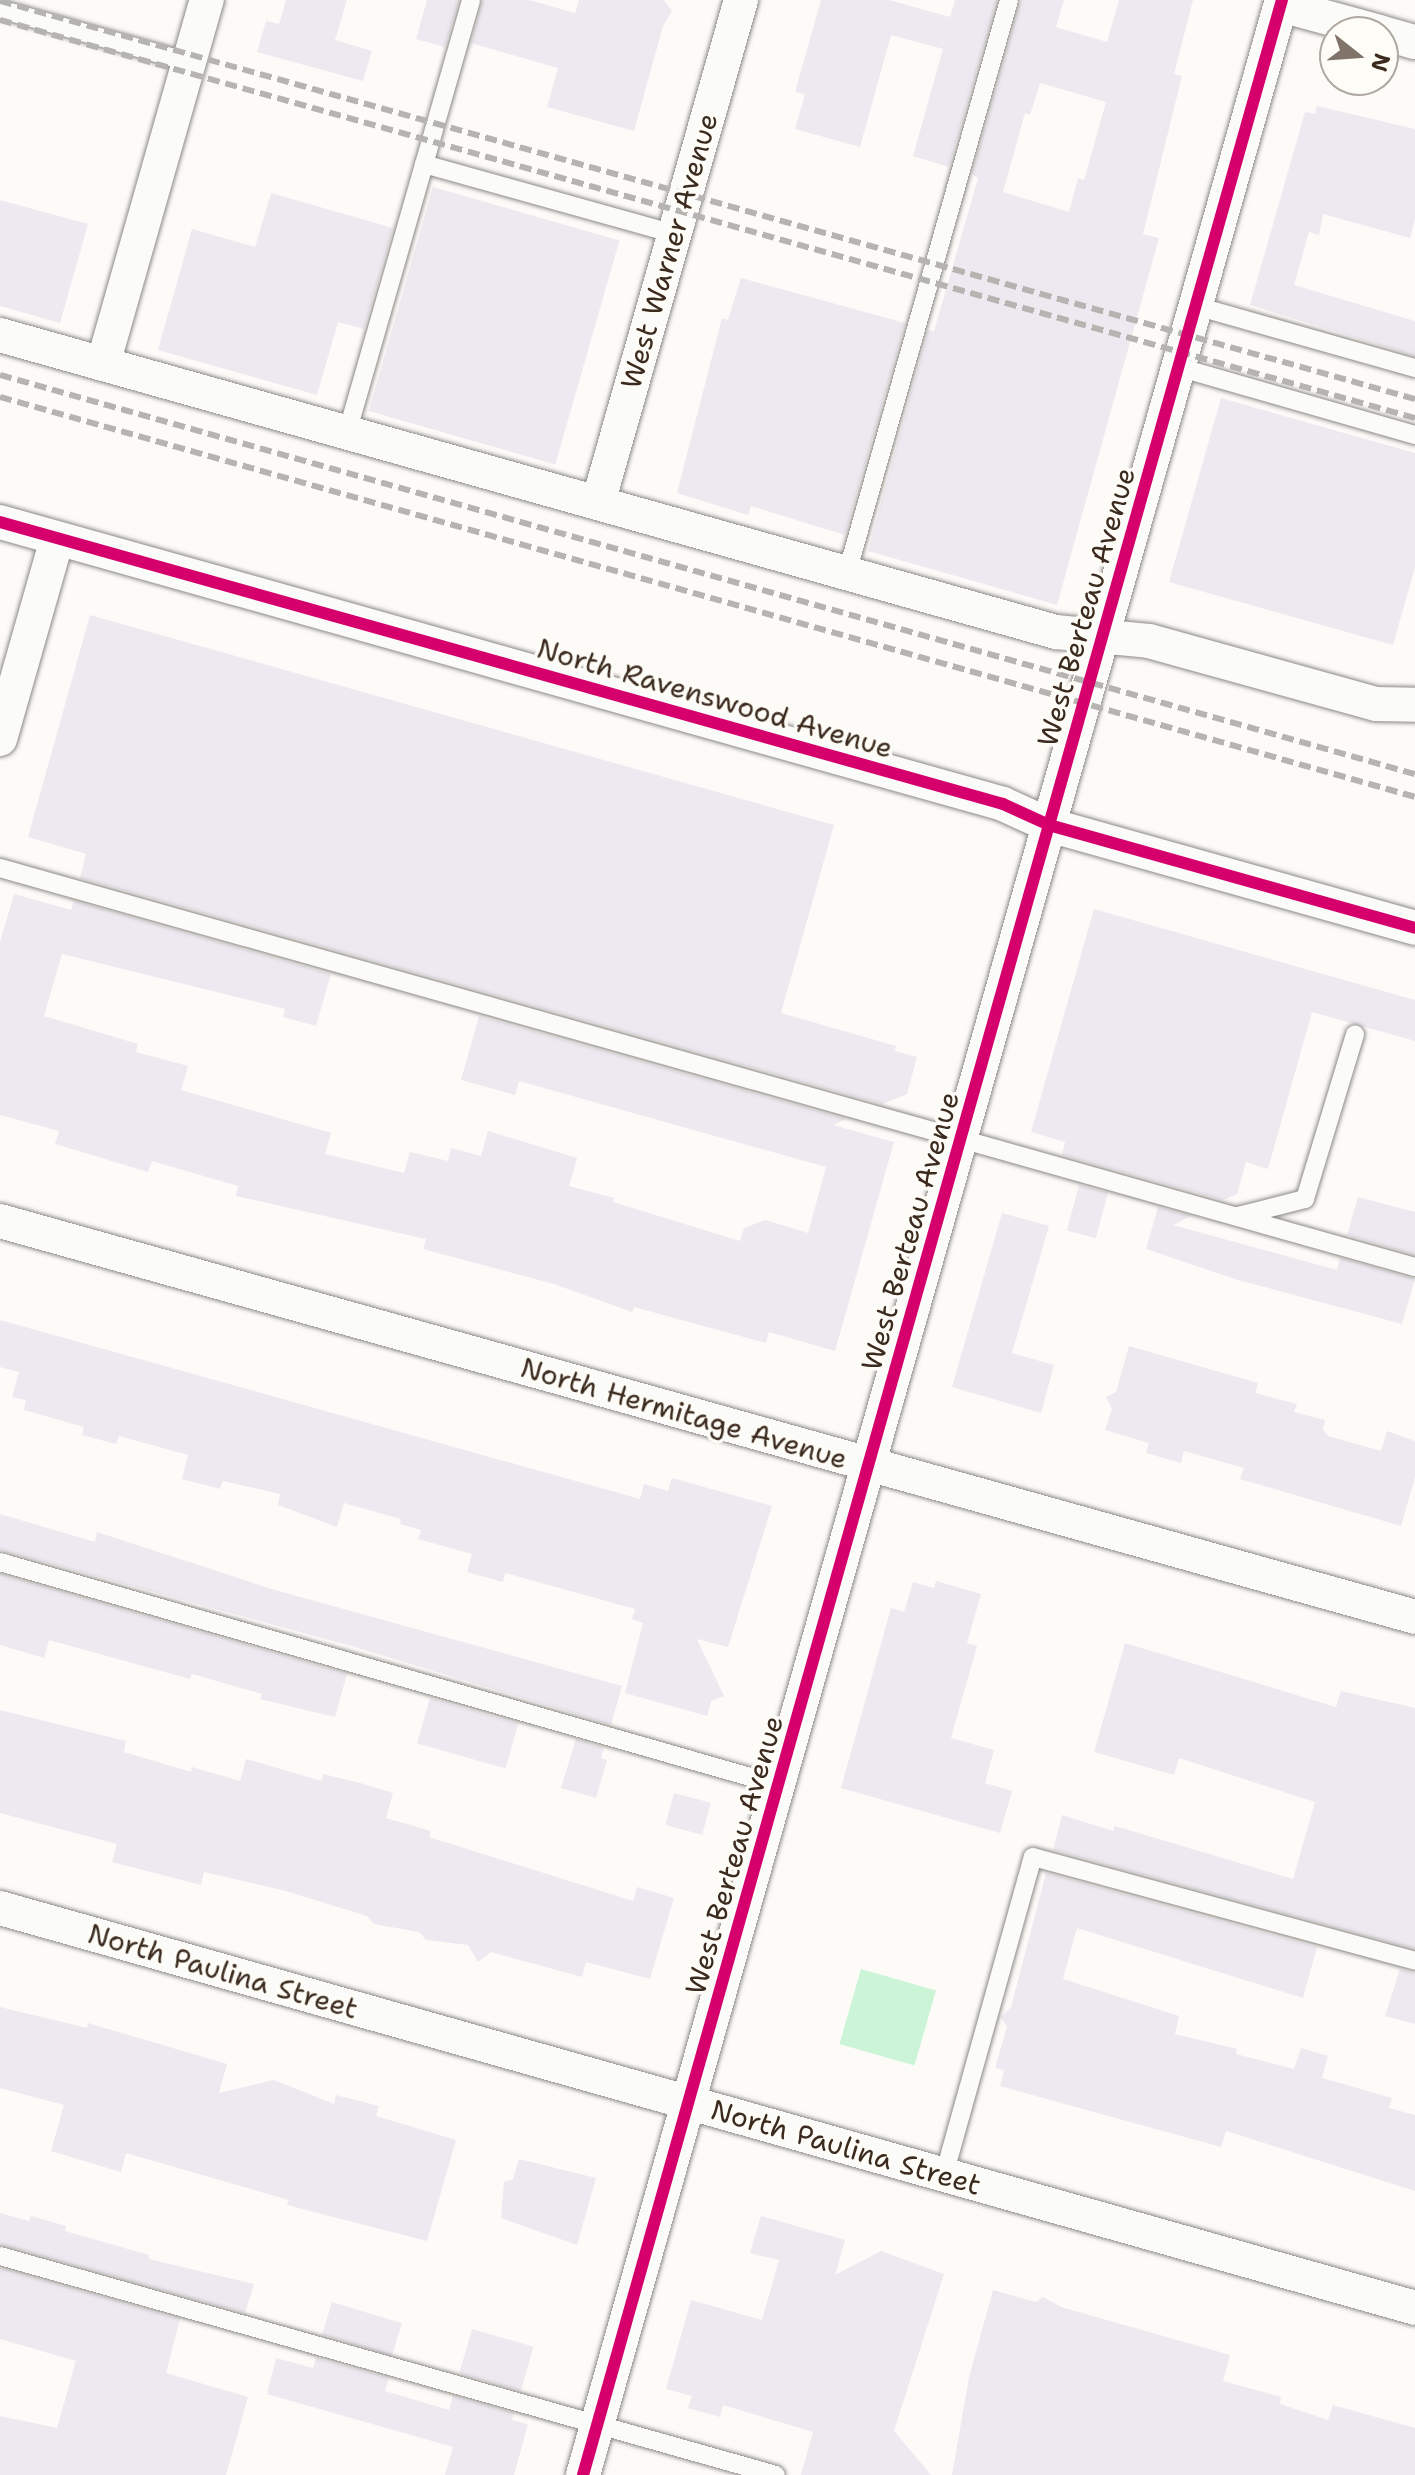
<!DOCTYPE html>
<html>
<head>
<meta charset="utf-8">
<style>
  body { margin:0 }
  #map { position:relative; width:1415px; height:2475px; overflow:hidden; background:#fcfbf8; font-family:"Shantell Sans",sans-serif }
  div>[style] { position:absolute }
  [style*='--x'] { left:calc(var(--x)*1px); top:calc(var(--y)*1px); width:calc(var(--w)*1px); rotate:calc(var(--a)*1deg) }
  .green>* { inset:0; background:#ccf4d7; transform-origin:0 0 }
  .building>* { inset:0; background:#ece9f1; transform-origin:0 0 }
  .roads { filter:drop-shadow(0 0 2px #8d8985) drop-shadow(0 0 2px #8d8985) }
  .lane>* { height:18px; margin:-9px; padding:0 9px; transform-origin:9px; border-radius:9px; background:#fbfbf9 }
  .street>* { height:34px; margin:-17px; padding:0 17px; transform-origin:17px; border-radius:17px; background:#fbfbf9 }
  .rail>* { height:6px; margin-top:-3px; transform-origin:0; background:repeating-linear-gradient(90deg,#b6b4b1 0 12px,transparent 0 18px) }
  .cycleway>* { height:12px; margin:-6px; padding:0 6px; transform-origin:6px; border-radius:6px; background:#d6006c }
  span { translate:-50% -50%; white-space:nowrap; text-align:center; line-height:1.15; -webkit-text-stroke:7px #fdfcf7; paint-order:stroke }
  .street-label { font-size:28px; color:#3b2a1e }
  .north { position:absolute; left:1319px; top:16px; width:80px; height:80px; box-sizing:border-box; background:#fdfcf7; border:2px solid #afa8a0; border-radius:50%; rotate:107deg; font-size:22px; font-weight:700; line-height:32px; text-align:center; color:#3b2a1e }
  .north::after { content:''; display:block; margin:auto; width:28px; height:36px; background:#7f736a; clip-path:polygon(50% 0,100% 100%,50% 72%,0 100%) }
</style>
</head>
<body>
<div id="map">
  <div class="green">
    <div style="left:861px;top:1969px;width:78px;height:78px;rotate:16deg"></div>
  </div>
  <div class="building">
    <div style="clip-path:polygon(286px 0,347px 0,335px 40px,372px 51px,363px 81px,257px 52px,266px 21px,279px 24px)"></div>
    <div style="clip-path:polygon(427px 0,459px 0,445px 47px,416px 39px)"></div>
    <div style="clip-path:polygon(483px 0,529px 0,575px 13px,579px 0,664px 0,672px 11px,663px 26px,634px 131px,547px 107px,558px 68px,471px 43px)"></div>
    <div style="clip-path:polygon(821px 0,889px 0,950px 17px,955px 0,997px 0,949px 167px,913px 156px,943px 49px,891px 35px,860px 147px,795px 129px,805px 94px,795px 92px)"></div>
    <div style="clip-path:polygon(evenodd,1021px 0,1064px 0,1056px 27px,1107px 42px,1119px 0,1193px 0,1174px 74px,1182px 76px,1143px 234px,1159px 238px,1057px 605px,868px 551px,928px 330px,934px 331px,978px 178px,972px 174px,1021px 0,1040px 83px,1106px 102px,1084px 180px,1078px 178px,1069px 212px,1003px 192px,1025px 113px,1030px 115px,1040px 83px)"></div>
    <div style="clip-path:polygon(1317px 106px,1415px 129px,1415px 219px,1410px 238px,1323px 214px,1319px 235px,1309px 232px,1294px 285px,1415px 321px,1415px 356px,1250px 305px,1305px 112px,1315px 114px)"></div>
    <div style="left:433px;top:187px;width:194px;height:233px;rotate:16deg"></div>
    <div style="clip-path:polygon(271px 193px,393px 228px,364px 329px,338px 322px,317px 395px,158px 350px,192px 229px,255px 247px)"></div>
    <div style="clip-path:polygon(0 200px,88px 224px,60px 323px,0 306px)"></div>
    <div style="clip-path:polygon(741px 278px,905px 323px,845px 535px,751px 506px,748px 515px,677px 493px,722px 318px,728px 320px)"></div>
    <div style="clip-path:polygon(1221px 398px,1415px 453px,1415px 567px,1393px 645px,1169px 582px)"></div>
    <div style="clip-path:polygon(90px 615px,834px 825px,781px 1013px,896px 1046px,895px 1051px,917px 1057px,907px 1094px,882px 1104px,80px 878px,86px 854px,28px 837px)"></div>
    <div style="clip-path:polygon(14px 894px,71px 910px,74px 901px,331px 974px,316px 1026px,283px 1017px,285px 1009px,62px 954px,44px 1016px,138px 1044px,136px 1052px,188px 1066px,181px 1090px,331px 1133px,325px 1154px,404px 1173px,410px 1152px,448px 1161px,451px 1148px,481px 1156px,488px 1131px,577px 1158px,569px 1186px,614px 1198px,613px 1202px,740px 1241px,744px 1228px,765px 1220px,808px 1233px,826px 1167px,519px 1081px,515px 1095px,461px 1080px,479px 1016px,846px 1119px,833px 1125px,894px 1142px,835px 1351px,769px 1332px,766px 1343px,634px 1307px,632px 1312px,554px 1284px,423px 1249px,426px 1239px,236px 1196px,238px 1186px,152px 1161px,148px 1172px,55px 1144px,59px 1131px,0 1115px,0 942px)"></div>
    <div style="clip-path:polygon(1094px 909px,1415px 1000px,1415px 1041px,1312px 1012px,1268px 1169px,1246px 1162px,1237px 1194px,1223px 1200px,1062px 1155px,1065px 1142px,1031px 1132px)"></div>
    <div style="left:1079px;top:1185px;width:30px;height:47px;rotate:15deg"></div>
    <div style="clip-path:polygon(1358px 1197px,1415px 1212px,1415px 1255px,1347px 1235px)"></div>
    <div style="clip-path:polygon(1158px 1207px,1191px 1216px,1173px 1225px,1337px 1270px,1340px 1258px,1415px 1279px,1402px 1324px,1238px 1280px,1146px 1249px)"></div>
    <div style="clip-path:polygon(1002px 1213px,1049px 1226px,1012px 1353px,1054px 1365px,1041px 1413px,952px 1387px)"></div>
    <div style="clip-path:polygon(0 1320px,640px 1499px,644px 1484px,668px 1491px,672px 1478px,772px 1506px,728px 1647px,697px 1639px,724px 1696px,711px 1701px,707px 1716px,625px 1693px,643px 1623px,632px 1619px,635px 1609px,505px 1573px,503px 1582px,467px 1572px,472px 1554px,418px 1539px,421px 1530px,400px 1524px,401px 1519px,344px 1503px,337px 1527px,278px 1505px,280px 1494px,223px 1481px,220px 1489px,182px 1479px,188px 1455px,119px 1436px,116px 1444px,82px 1435px,84px 1427px,24px 1410px,26px 1400px,12px 1397px,19px 1372px,0 1367px)"></div>
    <div style="clip-path:polygon(1129px 1346px,1258px 1383px,1255px 1393px,1297px 1404px,1294px 1412px,1325px 1420px,1323px 1429px,1328px 1436px,1381px 1451px,1387px 1431px,1415px 1441px,1415px 1477px,1401px 1526px,1240px 1479px,1244px 1468px,1184px 1451px,1181px 1463px,1146px 1453px,1149px 1443px,1105px 1430px,1112px 1409px,1106px 1397px,1116px 1392px)"></div>
    <div style="clip-path:polygon(0 1514px,95px 1542px,97px 1532px,275px 1590px,622px 1686px,611px 1725px,355px 1647px,0 1550px)"></div>
    <div style="clip-path:polygon(0 1574px,347px 1674px,335px 1717px,260px 1699px,262px 1694px,192px 1674px,190px 1679px,49px 1640px,44px 1658px,0 1645px)"></div>
    <div style="clip-path:polygon(936px 1581px,981px 1594px,967px 1643px,977px 1646px,951px 1738px,994px 1750px,985px 1783px,1012px 1791px,1000px 1833px,841px 1788px,891px 1608px,904px 1612px,913px 1582px,934px 1588px)"></div>
    <div style="clip-path:polygon(1125px 1643px,1336px 1707px,1341px 1691px,1415px 1708px,1415px 1949px,1053px 1850px,1062px 1815px,1113px 1831px,1115px 1826px,1293px 1879px,1315px 1802px,1179px 1758px,1174px 1775px,1094px 1752px)"></div>
    <div style="left:430px;top:1698px;width:92px;height:47px;rotate:16deg"></div>
    <div style="clip-path:polygon(0 1710px,126px 1741px,124px 1752px,191px 1772px,192px 1767px,240px 1781px,246px 1759px,322px 1781px,323px 1774px,364px 1784px,393px 1793px,386px 1818px,431px 1831px,429px 1837px,633px 1901px,637px 1887px,674px 1898px,650px 1979px,586px 1962px,582px 1977px,491px 1952px,478px 1962px,468px 1945px,426px 1940px,419px 1932px,374px 1924px,367px 1916px,286px 1891px,204px 1872px,201px 1885px,112px 1862px,117px 1844px,0 1813px)"></div>
    <div style="clip-path:polygon(576px 1739px,604px 1748px,601px 1758px,607px 1760px,596px 1798px,561px 1788px)"></div>
    <div style="left:674px;top:1793px;width:38px;height:33px;rotate:15deg"></div>
    <div style="clip-path:polygon(1046px 1873px,1317px 1947px,1303px 1998px,1077px 1928px,1063px 1979px,1179px 2016px,1175px 2034px,1237px 2049px,1236px 2054px,1294px 2069px,1301px 2048px,1328px 2056px,1322px 2078px,1392px 2098px,1389px 2108px,1415px 2115px,1415px 2191px,1226px 2131px,1221px 2147px,1000px 2086px,1004px 2070px,995px 2068px,1007px 2027px,1001px 2017px,1011px 2007px)"></div>
    <div style="clip-path:polygon(1400px 1969px,1415px 1973px,1415px 2024px,1385px 2016px)"></div>
    <div style="clip-path:polygon(0 2007px,87px 2028px,88px 2023px,227px 2064px,219px 2093px,274px 2080px,334px 2104px,336px 2095px,379px 2106px,376px 2116px,456px 2140px,427px 2241px,287px 2205px,289px 2200px,126px 2153px,121px 2172px,51px 2151px,64px 2105px,0 2088px)"></div>
    <div style="clip-path:polygon(519px 2159px,596px 2178px,577px 2245px,501px 2218px,504px 2182px,513px 2179px)"></div>
    <div style="clip-path:polygon(0 2213px,29px 2221px,31px 2216px,66px 2226px,65px 2231px,149px 2255px,149px 2259px,254px 2284px,245px 2313px,0 2244px)"></div>
    <div style="clip-path:polygon(761px 2216px,845px 2240px,835px 2275px,881px 2251px,944px 2274px,894px 2431px,931px 2475px,801px 2475px,813px 2432px,723px 2405px,720px 2417px,688px 2408px,692px 2396px,666px 2389px,691px 2300px,762px 2320px,779px 2260px,750px 2253px)"></div>
    <div style="clip-path:polygon(0 2268px,180px 2319px,166px 2373px,248px 2397px,226px 2475px,0 2475px,0 2416px,57px 2428px,76px 2361px,0 2339px)"></div>
    <div style="clip-path:polygon(993px 2290px,1036px 2302px,1043px 2297px,1061px 2307px,1230px 2355px,1223px 2381px,1281px 2397px,1280px 2404px,1328px 2420px,1333px 2405px,1415px 2428px,1415px 2475px,952px 2475px,969px 2377px)"></div>
    <div style="left:332px;top:2302px;width:73px;height:34px;rotate:17deg"></div>
    <div style="left:472px;top:2329px;width:64px;height:46px;rotate:16deg"></div>
    <div style="clip-path:polygon(276px 2358px,313px 2368px,316px 2358px,389px 2378px,385px 2391px,449px 2410px,453px 2396px,514px 2413px,512px 2420px,528px 2424px,514px 2475px,445px 2475px,453px 2447px,267px 2394px)"></div>
  </div>
  <div class="roads">
    <div class="lane">
      <div style="--x:0;--y:9;--w:196;--a:15.7"></div>
      <div style="--x:424;--y:164;--w:260;--a:15.6"></div>
      <div style="--x:1196;--y:306;--w:228;--a:15.8"></div>
      <div style="--x:1178;--y:367;--w:247;--a:16"></div>
      <div style="--x:347;--y:433;--w:450;--a:-74"></div>
      <div style="--x:847;--y:573;--w:595;--a:-74.21"></div>
      <div style="--x:0;--y:868;--w:1470;--a:15.75"></div>
      <div style="--x:1238;--y:1216;--w:69;--a:-14.2"></div>
      <div style="--x:1305;--y:1199;--w:172;--a:-73.1"></div>
      <div style="--x:0;--y:1562;--w:809;--a:15.99"></div>
      <div style="--x:944;--y:2175;--w:330;--a:-74.4"></div>
      <div style="--x:1033;--y:1857;--w:396;--a:15.2"></div>
      <div style="--x:0;--y:2256;--w:806;--a:15.76"></div>
    </div>
    <div class="street">
      <div style="--x:1281;--y:5;--w:103;--a:15.3"></div>
      <div style="--x:1383;--y:33;--w:33;--a:16"></div>
      <div style="--x:0;--y:335;--w:1097;--a:15.71"></div>
      <div style="--x:1056;--y:632;--w:93;--a:5.5"></div>
      <div style="--x:1149;--y:641;--w:236;--a:15.5"></div>
      <div style="--x:1376;--y:704;--w:39;--a:1"></div>
      <div style="--x:103;--y:364;--w:379;--a:-74.1"></div>
      <div style="--x:598;--y:503;--w:523;--a:-74.13"></div>
      <div style="--x:0;--y:522;--w:1042;--a:15.7"></div>
      <div style="--x:1003;--y:804;--w:51;--a:24.5"></div>
      <div style="--x:1049;--y:825;--w:380;--a:15.7"></div>
      <div style="--x:0;--y:739;--w:208;--a:-74.1"></div>
      <div style="--x:0;--y:1221;--w:1469;--a:15.63"></div>
      <div style="--x:0;--y:1908;--w:1470;--a:15.78"></div>
      <div style="--x:583;--y:2475;--w:2572;--a:-74.23"></div>
    </div>
  </div>
  <div class="rail">
    <div style="--x:0;--y:1;--w:1470;--a:15.71"></div>
    <div style="--x:0;--y:20;--w:1470;--a:15.71"></div>
    <div style="--x:0;--y:375;--w:1470;--a:15.75"></div>
    <div style="--x:0;--y:397;--w:1470;--a:15.78"></div>
  </div>
  <div class="cycleway">
    <div style="--x:0;--y:522;--w:1042;--a:15.7"></div>
    <div style="--x:1003;--y:804;--w:51;--a:24.5"></div>
    <div style="--x:1049;--y:825;--w:380;--a:15.7"></div>
    <div style="--x:583;--y:2475;--w:2572;--a:-74.23"></div>
  </div>
  <div class="street-label">
    <span style="left:669px;top:251px;rotate:-74deg">West Warner Avenue</span>
    <span style="left:1086px;top:607px;rotate:-74deg">West Berteau Avenue</span>
    <span style="left:715px;top:698px;rotate:16deg">North Ravenswood Avenue</span>
    <span style="left:910px;top:1231px;rotate:-74deg">West Berteau Avenue</span>
    <span style="left:684px;top:1413px;rotate:16deg">North Hermitage Avenue</span>
    <span style="left:734px;top:1855px;rotate:-74deg">West Berteau Avenue</span>
    <span style="left:223px;top:1971px;rotate:16deg">North Paulina Street</span>
    <span style="left:846px;top:2147px;rotate:16deg">North Paulina Street</span>
  </div>
  <div class="north">N</div>
</div>
</body>
</html>
